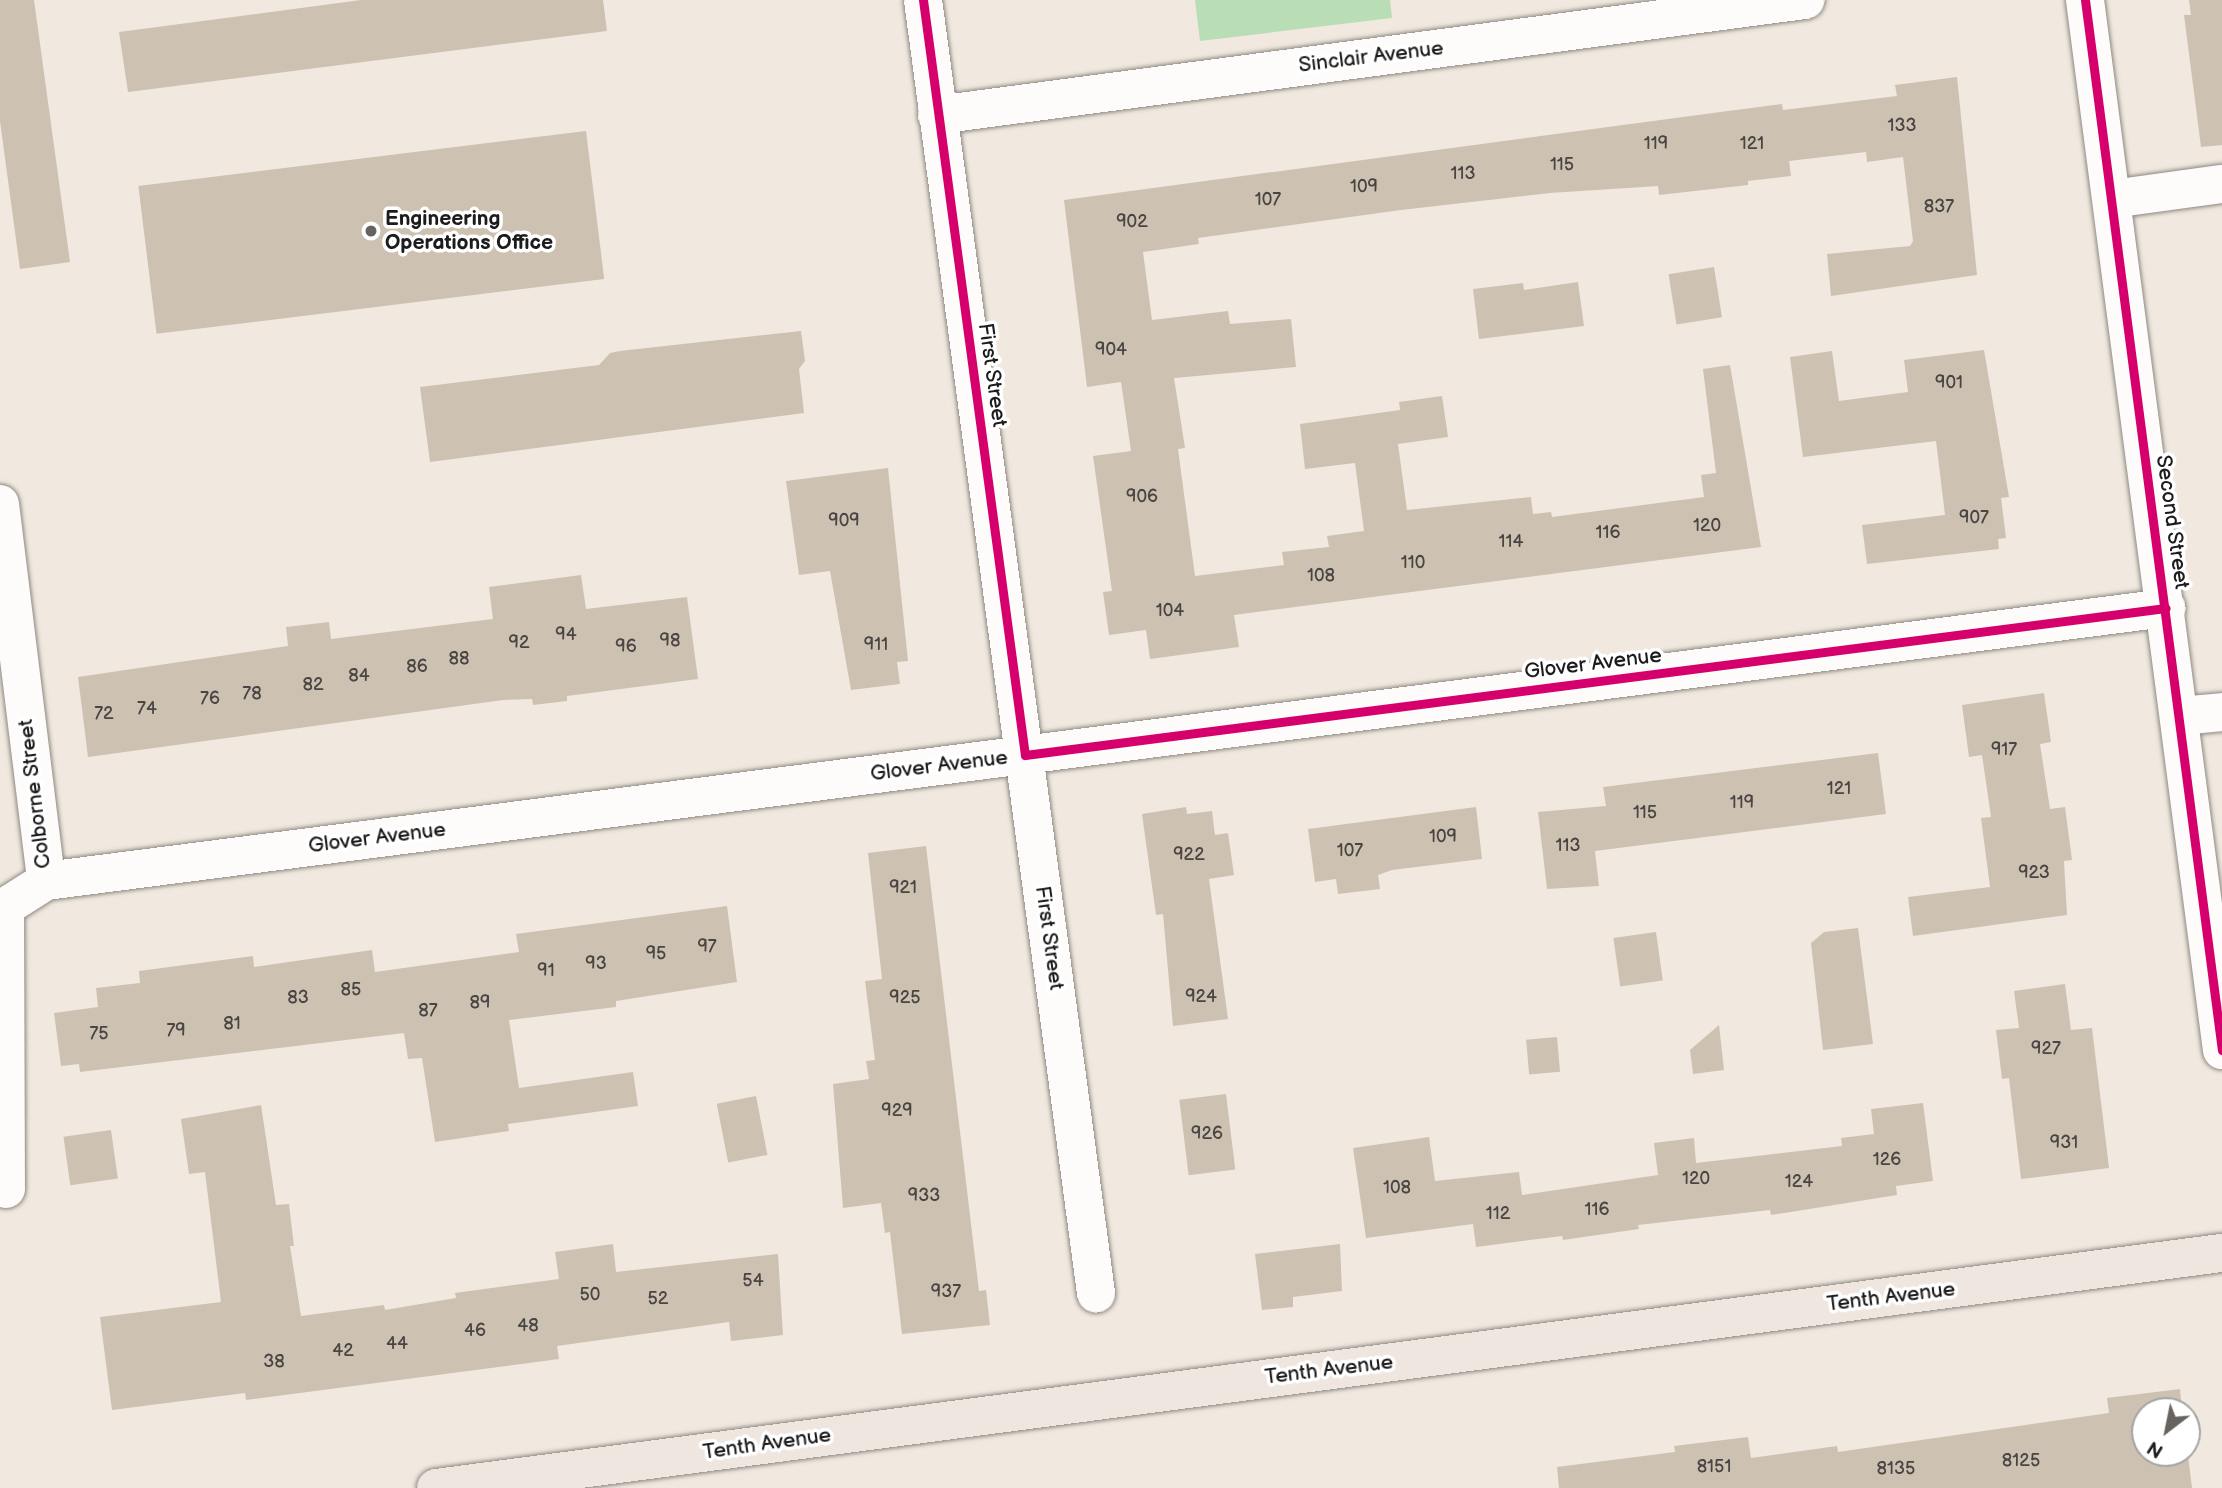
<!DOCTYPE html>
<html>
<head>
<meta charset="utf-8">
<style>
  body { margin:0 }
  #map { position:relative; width:2222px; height:1488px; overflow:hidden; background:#f1e9df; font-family:"Balsamiq Sans",sans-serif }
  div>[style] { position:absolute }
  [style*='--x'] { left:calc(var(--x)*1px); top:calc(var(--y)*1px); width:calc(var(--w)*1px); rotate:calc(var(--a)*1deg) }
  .green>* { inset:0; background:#b9ddb4 }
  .building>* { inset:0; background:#cdc1b2; transform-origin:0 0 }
  .roads { filter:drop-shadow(0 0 2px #8d8984) drop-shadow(0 0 2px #8d8984) }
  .minor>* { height:38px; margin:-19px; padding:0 19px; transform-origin:19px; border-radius:19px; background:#fdfcfa }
  .primary>* { height:38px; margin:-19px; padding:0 19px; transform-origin:19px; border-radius:19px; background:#efe6df }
  .cycleway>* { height:9px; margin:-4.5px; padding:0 4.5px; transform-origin:4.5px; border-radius:4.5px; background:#d6006c }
  .dots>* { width:19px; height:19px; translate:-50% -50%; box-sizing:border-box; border:4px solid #fff; border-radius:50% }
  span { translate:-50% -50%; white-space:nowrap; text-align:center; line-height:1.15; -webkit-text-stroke:7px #fff; paint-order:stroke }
  .number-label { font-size:18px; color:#484542 }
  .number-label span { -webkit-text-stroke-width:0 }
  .street-label { font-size:21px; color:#1c1c1c }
  .poi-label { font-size:21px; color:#1c1c1c; font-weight:700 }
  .left { translate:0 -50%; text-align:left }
  .north { position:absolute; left:2131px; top:1397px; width:70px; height:70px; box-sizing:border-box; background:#fff; border:2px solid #a4a4a4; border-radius:50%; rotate:212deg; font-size:19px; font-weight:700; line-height:28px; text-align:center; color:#1c1c1c }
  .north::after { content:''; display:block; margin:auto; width:24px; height:32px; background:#676460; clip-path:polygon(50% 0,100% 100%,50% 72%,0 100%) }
</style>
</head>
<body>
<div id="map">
  <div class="green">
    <div style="clip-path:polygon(1195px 0,1390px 0,1392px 18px,1200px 41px)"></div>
  </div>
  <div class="building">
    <div style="clip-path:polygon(0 0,34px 0,70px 262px,20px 269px,0 121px)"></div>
    <div style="clip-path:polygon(361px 0,603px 0,607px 31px,128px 92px,119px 32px)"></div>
    <div style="clip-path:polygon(2189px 0,2222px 0,2222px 145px,2201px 147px,2184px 15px,2191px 15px)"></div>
    <div style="clip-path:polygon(1957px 77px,1977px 275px,1831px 296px,1827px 254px,1910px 246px,1913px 241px,1903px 157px,1867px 162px,1866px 152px,1789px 161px,1791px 176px,1748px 181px,1748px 185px,1659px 195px,1658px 186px,1550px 193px,1401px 210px,1198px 238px,1199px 244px,1143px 252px,1152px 320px,1228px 311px,1230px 324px,1291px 319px,1296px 367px,1174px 378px,1185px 448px,1178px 449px,1195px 576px,1284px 565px,1282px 552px,1329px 547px,1327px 536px,1364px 531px,1355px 463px,1305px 469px,1300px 424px,1400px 410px,1399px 402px,1442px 396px,1448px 437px,1398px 444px,1407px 510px,1531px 497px,1533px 514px,1551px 512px,1552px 517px,1704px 497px,1701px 475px,1716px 473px,1703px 369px,1730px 365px,1761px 547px,1234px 615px,1239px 647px,1150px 659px,1146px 630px,1109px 635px,1103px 592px,1112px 591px,1093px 456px,1131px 451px,1121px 382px,1087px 387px,1064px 200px,1713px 113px,1782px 104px,1783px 110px,1897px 96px,1895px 85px)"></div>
    <div style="left:586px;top:131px;width:149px;height:451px;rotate:83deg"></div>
    <div style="left:1714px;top:267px;width:51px;height:46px;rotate:81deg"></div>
    <div style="clip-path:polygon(1578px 282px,1584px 326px,1479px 339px,1473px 289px,1523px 283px,1524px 290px)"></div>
    <div style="clip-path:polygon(801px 331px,805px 361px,799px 369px,804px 413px,430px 462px,420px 387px,599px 365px,610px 353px,620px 351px)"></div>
    <div style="clip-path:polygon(1984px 350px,2009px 497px,2001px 498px,2006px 538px,1998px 539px,1999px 549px,1867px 564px,1862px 525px,1945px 515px,1936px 441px,1803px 457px,1790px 357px,1832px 351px,1839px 401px,1908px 392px,1904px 360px)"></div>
    <div style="clip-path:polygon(888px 468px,908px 661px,897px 662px,900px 684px,851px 690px,830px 571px,799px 575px,786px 481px)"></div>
    <div style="clip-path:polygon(581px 575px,586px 609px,687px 597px,698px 679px,567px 696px,567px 701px,533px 705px,532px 699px,503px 700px,88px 757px,78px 677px,288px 646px,286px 627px,329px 622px,331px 639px,493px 619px,489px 587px)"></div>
    <div style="clip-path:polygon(2044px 693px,2051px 742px,2040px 744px,2050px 809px,2065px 807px,2072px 860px,2064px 861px,2067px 915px,1913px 936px,1908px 897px,1990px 887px,1981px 818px,1991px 817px,1982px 755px,1969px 757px,1962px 705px)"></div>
    <div style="clip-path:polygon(1878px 753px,1886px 814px,1595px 851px,1599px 886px,1547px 889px,1538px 812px,1606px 806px,1603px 787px)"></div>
    <div style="clip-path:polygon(1186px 807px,1187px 814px,1212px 811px,1215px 835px,1228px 833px,1234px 875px,1209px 879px,1228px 1019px,1173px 1026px,1163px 914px,1156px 915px,1142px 814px)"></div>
    <div style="clip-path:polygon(1476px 807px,1482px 859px,1392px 870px,1378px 875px,1380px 889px,1338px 894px,1336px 879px,1315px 882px,1308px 829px)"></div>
    <div style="clip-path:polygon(926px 846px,979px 1291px,986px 1290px,990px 1325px,902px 1334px,890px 1232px,885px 1233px,881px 1203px,843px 1208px,833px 1084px,869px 1079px,866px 1061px,875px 1060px,865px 981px,882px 979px,868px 853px)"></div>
    <div style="clip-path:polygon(727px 906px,737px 982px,616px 1001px,616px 1007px,509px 1020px,519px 1088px,633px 1072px,638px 1106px,508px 1124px,509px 1131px,435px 1142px,422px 1058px,408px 1059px,404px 1033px,80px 1072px,79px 1064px,61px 1066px,54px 1013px,98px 1007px,96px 988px,140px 983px,139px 971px,253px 956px,254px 967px,372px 950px,375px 972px,519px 952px,516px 934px)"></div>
    <div style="clip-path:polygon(1858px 928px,1873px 1044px,1823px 1050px,1811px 943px,1824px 932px)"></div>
    <div style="left:1656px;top:932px;width:49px;height:43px;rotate:82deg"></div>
    <div style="clip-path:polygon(2065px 984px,2071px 1030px,2092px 1028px,2109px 1168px,2021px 1179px,2009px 1078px,2002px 1079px,1996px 1030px,2019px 1028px,2014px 991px)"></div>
    <div style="clip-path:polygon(1719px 1025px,1724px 1070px,1693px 1074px,1690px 1050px)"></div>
    <div style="left:1557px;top:1037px;width:35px;height:31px;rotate:85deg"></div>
    <div style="left:1226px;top:1094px;width:76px;height:47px;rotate:83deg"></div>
    <div style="left:756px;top:1096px;width:60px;height:40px;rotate:79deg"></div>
    <div style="clip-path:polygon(1923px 1103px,1933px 1181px,1896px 1186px,1897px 1195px,1771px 1215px,1770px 1210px,1638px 1225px,1639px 1229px,1563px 1240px,1562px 1236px,1476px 1247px,1473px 1224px,1366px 1238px,1353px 1148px,1429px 1137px,1435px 1181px,1519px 1172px,1522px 1195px,1658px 1175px,1654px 1143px,1694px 1138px,1696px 1163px,1842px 1146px,1841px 1138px,1874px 1134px,1871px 1109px)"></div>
    <div style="clip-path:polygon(261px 1105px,276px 1205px,289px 1204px,294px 1246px,290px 1246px,301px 1316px,384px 1305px,385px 1310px,456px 1298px,455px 1293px,559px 1279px,555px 1252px,613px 1244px,616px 1272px,778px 1254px,783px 1335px,731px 1341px,729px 1322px,557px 1346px,559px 1359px,246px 1400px,245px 1393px,112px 1410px,100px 1317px,221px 1302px,205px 1172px,189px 1174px,181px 1119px)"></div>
    <div style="left:111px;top:1130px;width:49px;height:48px;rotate:82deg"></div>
    <div style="clip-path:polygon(1340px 1244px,1342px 1291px,1293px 1297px,1293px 1307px,1262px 1310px,1255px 1254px)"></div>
    <div style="clip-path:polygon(2180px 1389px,2182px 1411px,2145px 1411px,2145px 1453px,2187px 1453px,2187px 1447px,2192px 1488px,1559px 1488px,1557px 1467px,1675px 1452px,1674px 1446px,1748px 1437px,1751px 1458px,1837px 1446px,1838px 1452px,2109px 1413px,2107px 1398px)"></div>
  </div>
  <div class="roads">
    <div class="minor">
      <div style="--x:923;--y:0;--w:1305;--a:82.38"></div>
      <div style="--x:2085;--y:0;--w:1059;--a:82.57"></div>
      <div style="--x:937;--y:115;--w:876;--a:-7.55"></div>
      <div style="--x:2112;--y:199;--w:111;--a:-7.8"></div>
      <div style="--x:0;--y:504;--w:380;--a:83"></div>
      <div style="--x:46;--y:881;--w:49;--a:147.6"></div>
      <div style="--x:5;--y:907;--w:282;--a:89.8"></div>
      <div style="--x:2180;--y:716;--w:42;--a:-5.4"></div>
      <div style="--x:46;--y:881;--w:2138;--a:-7.34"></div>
    </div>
    <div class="primary">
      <div style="--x:436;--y:1488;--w:1801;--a:-7.5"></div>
    </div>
  </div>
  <div class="cycleway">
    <div style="--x:923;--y:0;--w:762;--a:82.31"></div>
    <div style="--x:1025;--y:755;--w:1150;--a:-7.34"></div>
    <div style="--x:2085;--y:0;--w:1059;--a:82.57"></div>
  </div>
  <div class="dots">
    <div style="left:371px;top:231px;background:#676460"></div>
  </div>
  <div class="number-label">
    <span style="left:1902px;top:126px">133</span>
    <span style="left:1656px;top:144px">119</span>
    <span style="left:1752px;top:144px">121</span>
    <span style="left:1562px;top:165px">115</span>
    <span style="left:1463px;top:174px">113</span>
    <span style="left:1364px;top:187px">109</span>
    <span style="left:1268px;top:200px">107</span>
    <span style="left:1939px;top:207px">837</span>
    <span style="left:1132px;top:222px">902</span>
    <span style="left:1111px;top:350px">904</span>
    <span style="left:1949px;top:383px">901</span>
    <span style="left:1142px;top:497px">906</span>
    <span style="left:1974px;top:518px">907</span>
    <span style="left:844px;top:521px">909</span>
    <span style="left:1707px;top:526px">120</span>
    <span style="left:1608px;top:533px">116</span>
    <span style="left:1511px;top:542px">114</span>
    <span style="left:1413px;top:563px">110</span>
    <span style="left:1321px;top:576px">108</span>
    <span style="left:1170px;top:611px">104</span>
    <span style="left:566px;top:635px">94</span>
    <span style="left:670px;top:641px">98</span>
    <span style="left:519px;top:643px">92</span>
    <span style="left:876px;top:645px">911</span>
    <span style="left:626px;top:647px">96</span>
    <span style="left:459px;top:659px">88</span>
    <span style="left:417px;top:667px">86</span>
    <span style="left:359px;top:676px">84</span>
    <span style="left:313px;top:685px">82</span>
    <span style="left:252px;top:694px">78</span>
    <span style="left:210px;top:699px">76</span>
    <span style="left:147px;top:709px">74</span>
    <span style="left:104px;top:714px">72</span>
    <span style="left:2004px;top:750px">917</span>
    <span style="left:1839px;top:789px">121</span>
    <span style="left:1742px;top:803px">119</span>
    <span style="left:1645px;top:813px">115</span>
    <span style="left:1443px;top:837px">109</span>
    <span style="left:1568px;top:846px">113</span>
    <span style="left:1350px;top:851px">107</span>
    <span style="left:1189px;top:855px">922</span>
    <span style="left:2034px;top:873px">923</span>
    <span style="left:903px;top:888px">921</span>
    <span style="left:707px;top:947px">97</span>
    <span style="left:656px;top:954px">95</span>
    <span style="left:596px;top:964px">93</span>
    <span style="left:546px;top:971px">91</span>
    <span style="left:351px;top:990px">85</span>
    <span style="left:1201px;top:997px">924</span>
    <span style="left:298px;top:998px">83</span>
    <span style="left:905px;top:998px">925</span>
    <span style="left:480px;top:1003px">89</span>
    <span style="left:428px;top:1011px">87</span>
    <span style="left:232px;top:1024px">81</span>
    <span style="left:176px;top:1031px">79</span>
    <span style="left:99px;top:1034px">75</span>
    <span style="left:2046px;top:1049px">927</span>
    <span style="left:897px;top:1111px">929</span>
    <span style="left:1207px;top:1134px">926</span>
    <span style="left:2064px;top:1143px">931</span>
    <span style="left:1887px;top:1160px">126</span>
    <span style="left:1696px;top:1179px">120</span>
    <span style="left:1799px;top:1182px">124</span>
    <span style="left:1397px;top:1188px">108</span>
    <span style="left:924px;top:1196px">933</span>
    <span style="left:1597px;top:1210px">116</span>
    <span style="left:1498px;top:1214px">112</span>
    <span style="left:753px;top:1281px">54</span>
    <span style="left:946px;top:1292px">937</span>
    <span style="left:590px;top:1295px">50</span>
    <span style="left:658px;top:1299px">52</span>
    <span style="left:528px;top:1326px">48</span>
    <span style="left:475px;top:1331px">46</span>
    <span style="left:397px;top:1344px">44</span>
    <span style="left:343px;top:1351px">42</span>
    <span style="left:274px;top:1362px">38</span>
    <span style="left:2021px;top:1461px">8125</span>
    <span style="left:1714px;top:1467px">8151</span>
    <span style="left:1896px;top:1469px">8135</span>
  </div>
  <div class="street-label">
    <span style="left:1371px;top:57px;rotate:-7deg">Sinclair Avenue</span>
    <span style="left:992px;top:375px;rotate:82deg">First Street</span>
    <span style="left:2172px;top:522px;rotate:82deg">Second Street</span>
    <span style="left:1593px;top:664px;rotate:-7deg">Glover Avenue</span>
    <span style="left:939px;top:766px;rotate:-7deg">Glover Avenue</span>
    <span style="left:35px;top:794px;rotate:-97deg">Colborne Street</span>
    <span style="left:377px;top:838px;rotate:-7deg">Glover Avenue</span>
    <span style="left:1049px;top:938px;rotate:82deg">First Street</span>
    <span style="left:1891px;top:1297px;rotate:-7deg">Tenth Avenue</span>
    <span style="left:1329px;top:1370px;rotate:-7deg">Tenth Avenue</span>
    <span style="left:767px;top:1444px;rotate:-8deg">Tenth Avenue</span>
  </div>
  <div class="poi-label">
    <span class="left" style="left:385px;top:231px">Engineering<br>Operations Office</span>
  </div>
  <div class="north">N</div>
</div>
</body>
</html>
